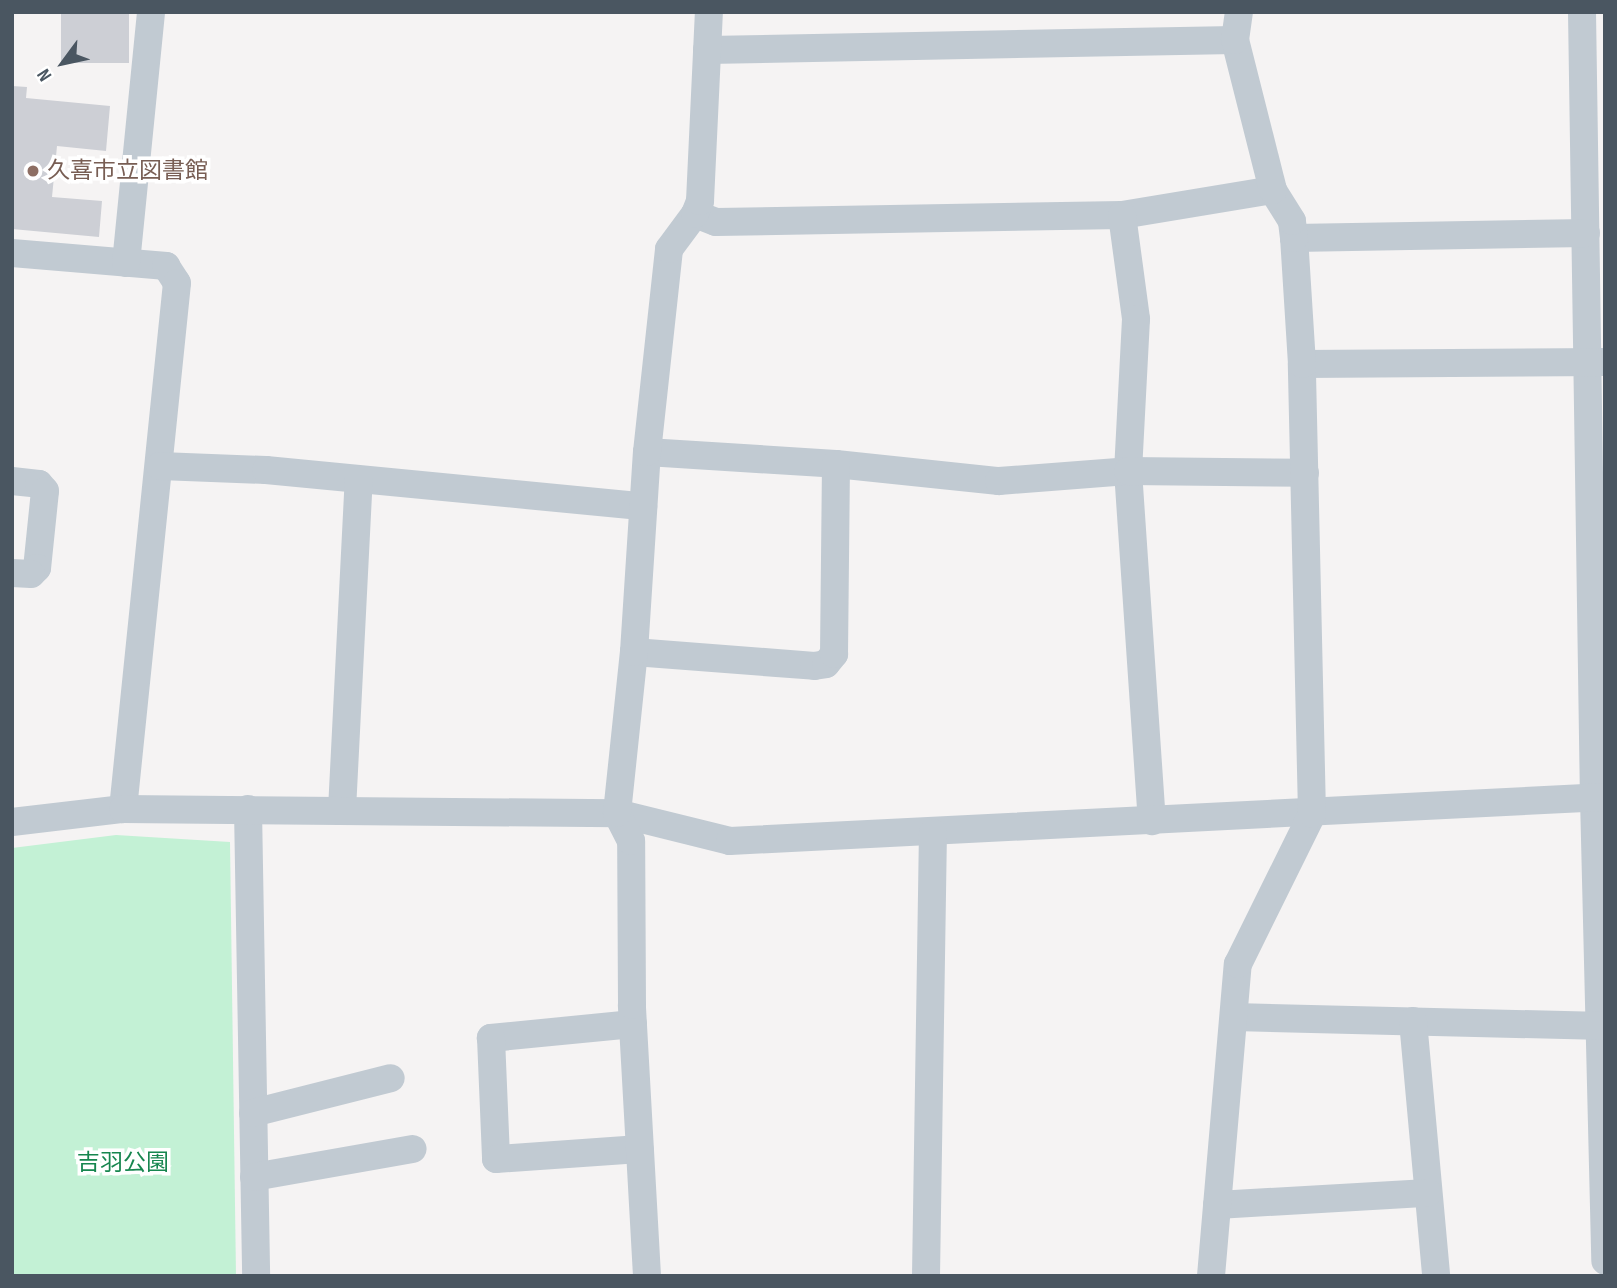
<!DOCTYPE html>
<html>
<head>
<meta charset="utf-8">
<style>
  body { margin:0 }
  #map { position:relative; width:1617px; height:1288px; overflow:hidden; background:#f5f3f3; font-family:"Sofia Sans Condensed","Noto Sans JP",sans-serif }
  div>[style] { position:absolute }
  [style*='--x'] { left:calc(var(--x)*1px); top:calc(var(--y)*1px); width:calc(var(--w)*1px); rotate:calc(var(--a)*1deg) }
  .green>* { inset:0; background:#c3f1d5 }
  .building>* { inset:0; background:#cdcfd5; transform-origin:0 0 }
  .minor>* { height:28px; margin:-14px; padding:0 14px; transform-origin:14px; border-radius:14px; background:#c1cad2 }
  .dots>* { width:19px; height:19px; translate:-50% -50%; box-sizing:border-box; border:4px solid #fff; border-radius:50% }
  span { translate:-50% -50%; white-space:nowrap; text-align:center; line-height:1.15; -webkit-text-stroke:7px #fff; paint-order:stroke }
  .education-label { font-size:23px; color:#785e54 }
  .left { translate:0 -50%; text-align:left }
  .park-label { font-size:23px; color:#17864f }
  .frame { position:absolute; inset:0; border:14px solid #4a5661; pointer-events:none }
  .north { position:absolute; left:28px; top:28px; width:70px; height:70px; -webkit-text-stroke:5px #fff; paint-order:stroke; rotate:237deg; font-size:19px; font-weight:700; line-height:28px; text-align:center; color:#4a5661 }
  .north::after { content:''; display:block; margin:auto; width:24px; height:32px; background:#4a5661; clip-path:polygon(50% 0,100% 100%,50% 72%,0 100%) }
</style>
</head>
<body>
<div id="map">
  <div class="green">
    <div style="clip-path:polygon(116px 835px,230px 842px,236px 1276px,12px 1276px,12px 848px)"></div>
  </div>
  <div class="building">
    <div style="left:61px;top:12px;width:68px;height:51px"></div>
    <div style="clip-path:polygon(12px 86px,27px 87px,26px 98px,110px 106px,106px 151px,57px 146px,52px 197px,102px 201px,99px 237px,12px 229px)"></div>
  </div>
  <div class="minor">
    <div style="--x:1582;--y:12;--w:786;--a:89.13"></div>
    <div style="--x:1594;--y:798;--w:463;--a:88.6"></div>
    <div style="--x:707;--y:50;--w:528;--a:-1.09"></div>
    <div style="--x:695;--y:214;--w:22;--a:21"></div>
    <div style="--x:716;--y:222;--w:406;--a:-1"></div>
    <div style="--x:1122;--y:215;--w:153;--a:-9.4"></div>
    <div style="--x:1122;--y:215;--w:105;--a:82.3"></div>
    <div style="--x:1136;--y:319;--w:152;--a:93"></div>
    <div style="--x:1128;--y:471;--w:351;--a:86.1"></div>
    <div style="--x:1294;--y:238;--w:292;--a:-1"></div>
    <div style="--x:12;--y:253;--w:155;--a:4.8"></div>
    <div style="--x:166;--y:266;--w:20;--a:57"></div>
    <div style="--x:177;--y:283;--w:529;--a:95.86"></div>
    <div style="--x:126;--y:263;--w:252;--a:-84.3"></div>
    <div style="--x:1302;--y:364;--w:303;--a:-0.4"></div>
    <div style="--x:647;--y:452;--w:189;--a:3.6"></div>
    <div style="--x:836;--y:464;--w:164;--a:6"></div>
    <div style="--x:999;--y:481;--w:129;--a:-4.4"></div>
    <div style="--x:1128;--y:471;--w:177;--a:0.6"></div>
    <div style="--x:160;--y:466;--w:106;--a:2.2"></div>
    <div style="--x:266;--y:470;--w:379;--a:5.5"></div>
    <div style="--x:12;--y:481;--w:27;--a:6"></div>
    <div style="--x:39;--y:484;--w:9;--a:49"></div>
    <div style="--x:45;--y:491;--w:77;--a:95.9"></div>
    <div style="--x:37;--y:568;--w:8;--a:135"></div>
    <div style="--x:31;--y:574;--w:19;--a:-177"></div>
    <div style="--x:634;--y:652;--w:181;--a:4.4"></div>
    <div style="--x:814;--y:666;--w:12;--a:-9"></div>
    <div style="--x:826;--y:664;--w:13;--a:-51"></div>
    <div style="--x:834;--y:654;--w:190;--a:-89.4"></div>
    <div style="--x:248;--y:809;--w:467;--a:89"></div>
    <div style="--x:342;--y:810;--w:331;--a:-87.1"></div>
    <div style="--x:12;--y:822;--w:112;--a:-6.7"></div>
    <div style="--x:123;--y:809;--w:494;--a:0.5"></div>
    <div style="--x:617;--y:813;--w:116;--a:13.9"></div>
    <div style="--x:730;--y:841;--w:876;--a:-2.88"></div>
    <div style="--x:1234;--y:1017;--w:371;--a:1.4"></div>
    <div style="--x:1413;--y:1021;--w:256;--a:84.8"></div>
    <div style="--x:633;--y:1024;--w:143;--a:174.4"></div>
    <div style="--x:491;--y:1038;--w:121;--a:87.6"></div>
    <div style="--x:496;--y:1159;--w:144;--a:-4"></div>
    <div style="--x:253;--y:1113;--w:142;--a:-14.2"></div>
    <div style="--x:254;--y:1177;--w:161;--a:-10"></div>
    <div style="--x:1217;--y:1205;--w:211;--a:-3.3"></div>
    <div style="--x:647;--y:1276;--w:271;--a:-93.2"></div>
    <div style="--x:632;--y:1005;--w:164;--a:-90.3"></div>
    <div style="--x:631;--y:841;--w:31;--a:-117"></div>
    <div style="--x:617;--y:813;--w:162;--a:-84"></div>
    <div style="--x:634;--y:652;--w:200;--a:-86.3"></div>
    <div style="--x:647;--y:452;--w:204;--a:-83.8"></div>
    <div style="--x:669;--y:249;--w:44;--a:-53.4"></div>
    <div style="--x:695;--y:214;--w:14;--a:-69"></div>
    <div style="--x:700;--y:201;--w:189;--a:-87.3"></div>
    <div style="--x:926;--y:1276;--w:443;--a:-89.1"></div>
    <div style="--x:1211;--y:1276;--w:313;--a:-85.1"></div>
    <div style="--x:1238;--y:964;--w:167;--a:-63.7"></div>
    <div style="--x:1312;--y:814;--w:450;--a:-91.3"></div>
    <div style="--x:1302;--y:364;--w:126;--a:-93.6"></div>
    <div style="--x:1294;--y:238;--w:17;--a:-97"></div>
    <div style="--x:1292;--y:221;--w:36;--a:-122"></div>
    <div style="--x:1273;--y:190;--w:155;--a:-104.2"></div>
    <div style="--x:1235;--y:40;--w:28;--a:-82"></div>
  </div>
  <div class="dots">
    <div style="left:33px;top:171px;background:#8d6e63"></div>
  </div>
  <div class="education-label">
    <span class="left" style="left:47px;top:171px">久喜市立図書館</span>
  </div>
  <div class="park-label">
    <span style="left:123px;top:1163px">吉羽公園</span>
  </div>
  <div class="frame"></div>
  <div class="north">N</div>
</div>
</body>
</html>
